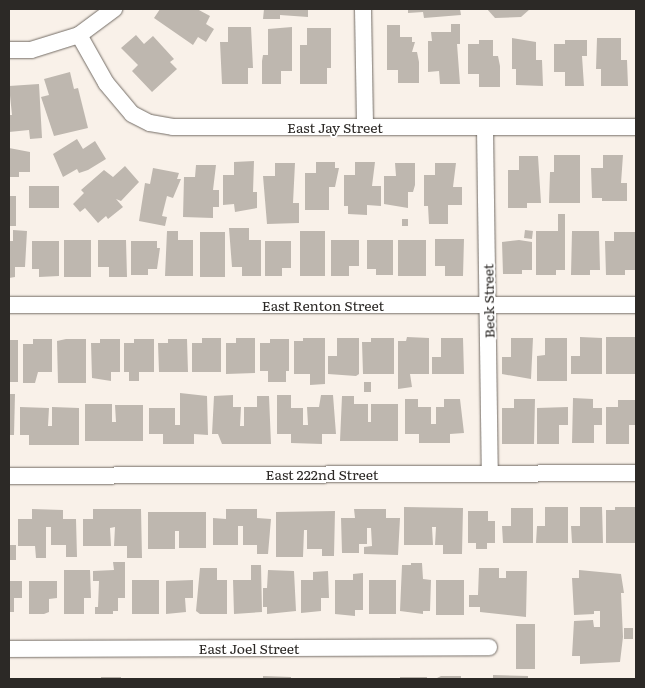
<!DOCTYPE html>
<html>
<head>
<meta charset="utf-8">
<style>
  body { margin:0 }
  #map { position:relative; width:645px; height:688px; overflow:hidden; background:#f9f1e9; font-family:Literata,serif }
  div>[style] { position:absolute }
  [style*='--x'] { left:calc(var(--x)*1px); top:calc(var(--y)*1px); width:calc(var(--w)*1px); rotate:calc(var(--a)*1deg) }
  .building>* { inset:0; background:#beb7af; transform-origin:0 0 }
  .roads { filter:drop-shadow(0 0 1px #736c65) drop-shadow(0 0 1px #736c65) }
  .street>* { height:16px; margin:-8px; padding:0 8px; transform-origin:8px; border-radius:8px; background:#fff }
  span { translate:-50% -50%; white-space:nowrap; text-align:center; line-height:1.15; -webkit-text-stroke:4px #fff; paint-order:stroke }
  .street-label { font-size:14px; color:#2c2926 }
  .frame { position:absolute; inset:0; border:10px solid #2c2926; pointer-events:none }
</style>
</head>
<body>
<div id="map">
  <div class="building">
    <div style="clip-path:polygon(160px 9px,197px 9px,210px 16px,206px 24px,214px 29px,206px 42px,198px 37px,193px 45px,154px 18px)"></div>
    <div style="clip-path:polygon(264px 9px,308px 9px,308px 17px,280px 15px,280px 19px,263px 19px)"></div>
    <div style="clip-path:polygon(408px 9px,460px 9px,461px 15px,424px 18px,423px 12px,408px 13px)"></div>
    <div style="clip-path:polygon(487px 9px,530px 9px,521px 17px,495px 18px)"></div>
    <div style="clip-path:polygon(451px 24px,460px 24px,460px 44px,457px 44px,460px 84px,440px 84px,439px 71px,428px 72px,428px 41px,432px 41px,431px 32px,451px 32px)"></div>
    <div style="clip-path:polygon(387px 25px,400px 25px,400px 37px,412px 37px,412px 42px,415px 42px,412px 52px,417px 52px,419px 62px,419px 83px,398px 83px,398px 70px,387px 70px)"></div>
    <div style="clip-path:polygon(228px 27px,251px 27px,253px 68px,248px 68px,248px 84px,222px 84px,220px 42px,228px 42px)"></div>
    <div style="clip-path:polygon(292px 27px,292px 71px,281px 71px,281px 84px,262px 84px,262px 61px,263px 55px,268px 55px,268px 29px)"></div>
    <div style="clip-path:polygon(307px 28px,331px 28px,331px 68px,327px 68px,327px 84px,300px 84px,300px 45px,307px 45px)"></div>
    <div style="clip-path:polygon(136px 35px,144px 44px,153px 36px,174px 59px,170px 62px,177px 69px,152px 92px,132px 71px,138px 65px,121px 48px)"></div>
    <div style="clip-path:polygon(512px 38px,536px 42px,536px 60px,542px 60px,543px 86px,516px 85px,516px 69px,512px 69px)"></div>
    <div style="clip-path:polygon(597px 38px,621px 38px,621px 60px,627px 60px,628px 86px,601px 86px,601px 69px,596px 69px)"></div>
    <div style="clip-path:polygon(479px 40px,493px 40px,493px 56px,498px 56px,500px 66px,500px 87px,479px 87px,479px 74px,468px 74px,468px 44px,479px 44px)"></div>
    <div style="clip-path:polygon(565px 40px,587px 40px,587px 56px,582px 56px,584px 86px,565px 86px,565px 72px,554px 72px,554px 44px,565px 44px)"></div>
    <div style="clip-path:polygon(70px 72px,74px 89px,78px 88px,88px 128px,54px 136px,41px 97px,49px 95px,44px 79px)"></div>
    <div style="clip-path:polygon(39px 84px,42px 138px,30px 139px,29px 130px,9px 132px,9px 115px,12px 115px,9px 86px)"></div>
    <div style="clip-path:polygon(77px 139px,83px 149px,95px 141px,106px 159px,88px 170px,79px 173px,77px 169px,63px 177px,53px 154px)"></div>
    <div style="clip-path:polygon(9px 148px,30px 152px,30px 172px,19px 172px,19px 177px,9px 177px)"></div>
    <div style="clip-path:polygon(554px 155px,580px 155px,580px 203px,549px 203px,550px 172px,554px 172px)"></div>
    <div style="clip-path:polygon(603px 155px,623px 155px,621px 183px,627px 183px,627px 201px,602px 201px,602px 198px,592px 198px,591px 168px,603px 168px)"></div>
    <div style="clip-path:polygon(519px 156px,538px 156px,541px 203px,527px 203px,527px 208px,508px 208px,508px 170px,519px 170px)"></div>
    <div style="clip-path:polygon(254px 161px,253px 192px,257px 192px,257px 208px,235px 212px,234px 204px,223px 205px,223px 175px,234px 175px,234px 162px)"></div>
    <div style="clip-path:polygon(316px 162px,335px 162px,335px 168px,339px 168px,335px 187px,329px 187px,329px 210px,305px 210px,305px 173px,316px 173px)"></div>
    <div style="clip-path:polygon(355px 162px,375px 162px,372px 186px,381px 186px,381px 206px,367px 205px,367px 215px,348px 214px,348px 206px,344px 206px,344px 175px,355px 175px)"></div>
    <div style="clip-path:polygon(275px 163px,295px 163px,293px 203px,299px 203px,299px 223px,267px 224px,263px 176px,275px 176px)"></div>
    <div style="clip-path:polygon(395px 163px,415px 163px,415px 185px,413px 192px,408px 192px,408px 208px,384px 204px,384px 176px,396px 176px)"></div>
    <div style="clip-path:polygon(435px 163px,456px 163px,453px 187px,462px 187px,462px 205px,448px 205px,448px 224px,429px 224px,428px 206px,424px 206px,424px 175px,435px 175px)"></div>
    <div style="clip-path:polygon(196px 165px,216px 165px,213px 190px,219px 190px,219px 207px,213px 207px,213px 218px,183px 217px,184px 177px,195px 177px)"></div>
    <div style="clip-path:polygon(125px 166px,139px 182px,121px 201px,116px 199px,123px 207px,108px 219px,106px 216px,98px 223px,85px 208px,80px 212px,73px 204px,84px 193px,81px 190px,104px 170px,113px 177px)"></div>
    <div style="clip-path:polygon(153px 168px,179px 173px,177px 179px,181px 179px,173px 198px,167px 196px,162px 216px,167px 217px,165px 226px,139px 221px,145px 183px,150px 184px)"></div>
    <div style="left:29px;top:186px;width:30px;height:22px"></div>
    <div style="left:9px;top:196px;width:7px;height:30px"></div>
    <div style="clip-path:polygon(558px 214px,565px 214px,565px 270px,556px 270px,556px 275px,536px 275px,536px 231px,558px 231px)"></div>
    <div style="left:402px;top:219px;width:6px;height:7px"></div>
    <div style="clip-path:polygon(229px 228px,249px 228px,249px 240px,261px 240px,261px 276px,242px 276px,242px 267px,232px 267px)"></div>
    <div style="clip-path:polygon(13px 230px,27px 231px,25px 267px,15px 267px,15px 277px,9px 278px,9px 241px,13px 241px)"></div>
    <div style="left:525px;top:230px;width:8px;height:8px;rotate:7deg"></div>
    <div style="clip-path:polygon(167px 231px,178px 231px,178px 240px,193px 240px,193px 276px,165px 276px)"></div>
    <div style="left:300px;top:231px;width:25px;height:45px"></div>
    <div style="clip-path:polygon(572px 231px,599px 231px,600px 270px,590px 270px,590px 275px,571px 275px)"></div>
    <div style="left:200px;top:232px;width:25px;height:45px"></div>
    <div style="clip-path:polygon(614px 232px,635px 232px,635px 270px,625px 270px,625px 275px,606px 275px,605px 241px,614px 241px)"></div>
    <div style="clip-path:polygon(435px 239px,464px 239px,463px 276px,445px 276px,445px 266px,435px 266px)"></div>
    <div style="left:64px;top:240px;width:27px;height:37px"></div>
    <div style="clip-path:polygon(98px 240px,126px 240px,127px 277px,109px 277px,109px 267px,98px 267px)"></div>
    <div style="clip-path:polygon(331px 240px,359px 240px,359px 266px,349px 266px,349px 276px,331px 276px)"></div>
    <div style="clip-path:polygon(367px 240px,393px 240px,393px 275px,376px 275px,376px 269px,367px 269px)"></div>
    <div style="left:398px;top:240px;width:28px;height:36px"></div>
    <div style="clip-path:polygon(519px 240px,532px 242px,532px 270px,522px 270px,522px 274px,503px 274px,502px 242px)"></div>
    <div style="clip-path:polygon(32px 241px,59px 241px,59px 276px,39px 277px,39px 269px,32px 269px)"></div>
    <div style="clip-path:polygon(131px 241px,157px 241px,157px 248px,160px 248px,157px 269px,148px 269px,148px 275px,131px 275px)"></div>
    <div style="clip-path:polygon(265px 241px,291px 241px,291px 268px,282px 268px,282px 276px,265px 276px)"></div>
    <div style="clip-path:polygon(407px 337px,429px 338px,429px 374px,410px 374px,412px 387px,398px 389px,398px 341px,406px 341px)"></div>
    <div style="clip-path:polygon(580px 337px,602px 338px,602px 374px,571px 374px,571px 356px,580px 356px)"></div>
    <div style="left:606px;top:337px;width:30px;height:37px"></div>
    <div style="clip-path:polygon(202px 338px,221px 338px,221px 372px,192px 372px,192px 343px,202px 343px)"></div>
    <div style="clip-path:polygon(236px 338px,255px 338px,255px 373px,226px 374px,226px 343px,236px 343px)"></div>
    <div style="clip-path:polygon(303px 338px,325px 338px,325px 384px,310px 385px,310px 374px,294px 374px,294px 341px,303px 341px)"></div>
    <div style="clip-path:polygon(337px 338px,359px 338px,359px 374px,356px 376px,328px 374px,328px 356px,337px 356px)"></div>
    <div style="clip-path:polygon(371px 338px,394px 338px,394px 374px,363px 374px,362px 342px,371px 342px)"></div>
    <div style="clip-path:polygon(441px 338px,463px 338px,464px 374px,432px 374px,432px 357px,441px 357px)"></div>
    <div style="clip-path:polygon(511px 338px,533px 338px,531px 379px,502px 374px,502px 357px,511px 357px)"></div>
    <div style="clip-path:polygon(545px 338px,567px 338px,567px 381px,537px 381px,537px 356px,545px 355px)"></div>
    <div style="clip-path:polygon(33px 339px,52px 339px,52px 372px,38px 372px,35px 383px,23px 383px,23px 344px,33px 344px)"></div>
    <div style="clip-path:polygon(66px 339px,86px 339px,86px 383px,58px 383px,57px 341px)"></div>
    <div style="clip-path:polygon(100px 339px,120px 339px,120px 372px,111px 372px,111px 381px,92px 378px,91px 343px,100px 343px)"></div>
    <div style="clip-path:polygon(134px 339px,154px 339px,154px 372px,139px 372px,139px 381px,129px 381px,129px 372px,124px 372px,124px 343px,134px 343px)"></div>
    <div style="clip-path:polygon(168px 339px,187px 339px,188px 372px,159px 372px,158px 343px,168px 343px)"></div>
    <div style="clip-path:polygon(270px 339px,289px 339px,289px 371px,286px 371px,286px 382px,268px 382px,268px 371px,260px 371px,260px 343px,270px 343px)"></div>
    <div style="left:9px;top:340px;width:9px;height:42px"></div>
    <div style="left:364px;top:382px;width:7px;height:10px"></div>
    <div style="clip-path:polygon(180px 393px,207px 396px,208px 435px,194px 434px,194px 444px,163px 444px,163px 434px,149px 434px,149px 408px,175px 408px,175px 425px,180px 425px)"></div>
    <div style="clip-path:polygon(9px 394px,15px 394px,14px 435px,9px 435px)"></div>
    <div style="clip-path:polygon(233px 395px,233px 407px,241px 407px,240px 426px,244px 426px,244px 407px,257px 407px,257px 396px,269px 396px,271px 444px,222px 444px,218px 434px,212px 434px,214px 396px)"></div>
    <div style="clip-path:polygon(277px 395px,291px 395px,291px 408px,303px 408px,303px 425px,308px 425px,307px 407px,319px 407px,321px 395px,333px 395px,336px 434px,322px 434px,322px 444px,291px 443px,291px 434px,277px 434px)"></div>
    <div style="clip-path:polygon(342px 396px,354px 396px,354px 404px,368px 404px,368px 422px,371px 422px,371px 404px,398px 404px,398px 441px,340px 441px)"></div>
    <div style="clip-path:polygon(573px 398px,593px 399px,593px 408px,602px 408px,602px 425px,594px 425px,594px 443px,572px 443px)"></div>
    <div style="clip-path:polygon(405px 399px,418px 399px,418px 407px,431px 407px,431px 424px,436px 424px,436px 407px,444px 407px,444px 399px,460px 399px,464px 433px,450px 434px,450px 443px,419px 443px,419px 434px,405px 434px)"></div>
    <div style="clip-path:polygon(514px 399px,535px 399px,534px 444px,502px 444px,502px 408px,514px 408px)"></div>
    <div style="clip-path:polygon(618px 400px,635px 400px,636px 425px,629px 425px,629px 444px,606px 444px,606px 407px,618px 407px)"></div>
    <div style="clip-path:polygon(85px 404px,112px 404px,112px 422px,116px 422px,115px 405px,143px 405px,143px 441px,85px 441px)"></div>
    <div style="clip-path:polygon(20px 407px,49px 408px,48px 426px,52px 426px,52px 407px,79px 408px,79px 445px,29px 445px,29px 435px,20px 435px)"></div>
    <div style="clip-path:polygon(568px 407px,568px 425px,559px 425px,559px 444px,537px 444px,537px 408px)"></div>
    <div style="clip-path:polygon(404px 507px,463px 508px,462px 554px,443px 554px,443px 545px,435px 545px,436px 527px,432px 527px,433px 545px,404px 545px)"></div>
    <div style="clip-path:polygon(545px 507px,568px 507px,568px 543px,536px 543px,537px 526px,545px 526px)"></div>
    <div style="clip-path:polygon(580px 507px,602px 507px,603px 543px,572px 543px,571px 526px,580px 526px)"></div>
    <div style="clip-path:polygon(615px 507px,636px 507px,636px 543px,606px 543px,606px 510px,615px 510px)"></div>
    <div style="clip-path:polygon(511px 508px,533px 508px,533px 543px,503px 543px,502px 526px,511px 526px)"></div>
    <div style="clip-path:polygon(32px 509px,63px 510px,63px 519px,76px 519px,77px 557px,66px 557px,66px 545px,51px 545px,51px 527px,46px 527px,46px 558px,36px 558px,35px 546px,18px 546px,18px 519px,32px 519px)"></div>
    <div style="clip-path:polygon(93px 509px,141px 509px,142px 558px,127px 558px,127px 546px,114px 546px,115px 527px,110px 528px,111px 546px,83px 546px,83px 519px,93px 519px)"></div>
    <div style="clip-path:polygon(226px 509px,257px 509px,257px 518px,271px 519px,268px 554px,257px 554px,257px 545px,243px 545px,243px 526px,238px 526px,238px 545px,213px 545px,213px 518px,226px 519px)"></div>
    <div style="clip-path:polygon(354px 509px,386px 509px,386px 518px,400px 518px,398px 555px,364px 554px,364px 547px,372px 546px,371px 528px,367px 528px,367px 544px,359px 544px,359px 553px,342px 553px,341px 518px,355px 518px)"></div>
    <div style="clip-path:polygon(335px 511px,334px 556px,322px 556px,322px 549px,307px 549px,307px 530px,304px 530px,303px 557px,276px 557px,276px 512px)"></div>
    <div style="clip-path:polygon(468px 511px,488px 511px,488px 521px,495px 521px,495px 543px,487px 543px,487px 549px,476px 549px,476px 543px,468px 543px)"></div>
    <div style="clip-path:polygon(148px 512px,206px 512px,206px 548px,179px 548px,179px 531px,175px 531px,175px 549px,148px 549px)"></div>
    <div style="left:9px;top:545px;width:7px;height:15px"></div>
    <div style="clip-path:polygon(113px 562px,125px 562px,125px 598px,118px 598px,118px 611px,113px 611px,113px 614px,95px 614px,95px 607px,98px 607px,99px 581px,93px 581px,93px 571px,114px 570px)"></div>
    <div style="clip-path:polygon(411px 563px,422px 563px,423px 579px,431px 580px,430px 611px,423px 611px,423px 614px,400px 611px,402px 565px,411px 565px)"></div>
    <div style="clip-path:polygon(251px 565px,261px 565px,262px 612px,234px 614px,233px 580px,251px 580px)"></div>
    <div style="clip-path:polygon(200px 568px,217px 568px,217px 580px,227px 580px,227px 614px,200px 614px,196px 611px)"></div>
    <div style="clip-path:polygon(479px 568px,499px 568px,499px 578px,506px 578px,506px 571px,527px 571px,526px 617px,480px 612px,480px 607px,469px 607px,469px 595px,478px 595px)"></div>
    <div style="clip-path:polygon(64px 570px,90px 570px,91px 598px,84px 598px,84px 614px,64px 614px)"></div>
    <div style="clip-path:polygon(268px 570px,294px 571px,296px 611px,267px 614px,267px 607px,263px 607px,263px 588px,267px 588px)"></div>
    <div style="clip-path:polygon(579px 570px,621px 574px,624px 593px,621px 593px,623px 637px,620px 662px,580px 664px,580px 656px,572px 656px,574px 621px,593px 620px,594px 627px,600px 627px,600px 611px,594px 611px,594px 614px,574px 615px,572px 578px,579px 578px)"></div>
    <div style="clip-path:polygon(328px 571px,329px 598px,321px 598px,321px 611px,301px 613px,301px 580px,313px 580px,313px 572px)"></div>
    <div style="clip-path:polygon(363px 573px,363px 610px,355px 610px,355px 616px,335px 614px,335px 580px,353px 580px,353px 574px)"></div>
    <div style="left:132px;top:580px;width:27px;height:34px"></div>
    <div style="clip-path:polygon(193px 580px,193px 598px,185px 598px,186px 612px,166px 614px,166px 581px)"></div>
    <div style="left:369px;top:580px;width:27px;height:34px"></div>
    <div style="left:436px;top:580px;width:28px;height:35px"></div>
    <div style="clip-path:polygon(9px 581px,22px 581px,22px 598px,14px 598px,14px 612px,9px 612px)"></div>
    <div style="clip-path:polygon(29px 581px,57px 581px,57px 598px,49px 599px,49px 612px,44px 614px,29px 614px)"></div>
    <div style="left:516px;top:624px;width:19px;height:45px"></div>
    <div style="left:633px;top:628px;width:11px;height:9px;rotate:90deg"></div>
    <div style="clip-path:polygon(493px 675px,528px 676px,528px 679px,493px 679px)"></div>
    <div style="clip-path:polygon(263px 676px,291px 677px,291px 679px,263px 679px)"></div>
    <div style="clip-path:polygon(461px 676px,461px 679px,435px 679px,441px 676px)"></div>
    <div style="left:101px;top:677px;width:20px;height:2px"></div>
    <div style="left:400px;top:677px;width:27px;height:2px"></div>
  </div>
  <div class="roads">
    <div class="street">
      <div style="--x:363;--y:9;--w:118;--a:89"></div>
      <div style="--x:79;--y:35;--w:55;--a:60.6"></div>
      <div style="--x:106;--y:83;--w:40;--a:50"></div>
      <div style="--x:132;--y:114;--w:20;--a:27"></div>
      <div style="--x:150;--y:123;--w:23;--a:10"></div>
      <div style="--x:173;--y:127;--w:463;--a:0"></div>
      <div style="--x:9;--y:50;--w:22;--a:0"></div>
      <div style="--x:31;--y:50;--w:50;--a:-17.4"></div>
      <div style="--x:79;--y:35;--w:44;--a:-36.6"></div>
      <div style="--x:485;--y:129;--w:344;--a:89.2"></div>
      <div style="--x:9;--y:305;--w:627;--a:0"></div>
      <div style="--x:9;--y:476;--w:627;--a:-0.27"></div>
      <div style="--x:9;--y:649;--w:480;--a:-0.2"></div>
    </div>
  </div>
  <div class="street-label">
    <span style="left:335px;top:127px">East Jay Street</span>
    <span style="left:488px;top:301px;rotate:-91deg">Beck Street</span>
    <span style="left:323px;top:305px">East Renton Street</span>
    <span style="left:322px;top:474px">East 222nd Street</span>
    <span style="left:249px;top:648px">East Joel Street</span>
  </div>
  <div class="frame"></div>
</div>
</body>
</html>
